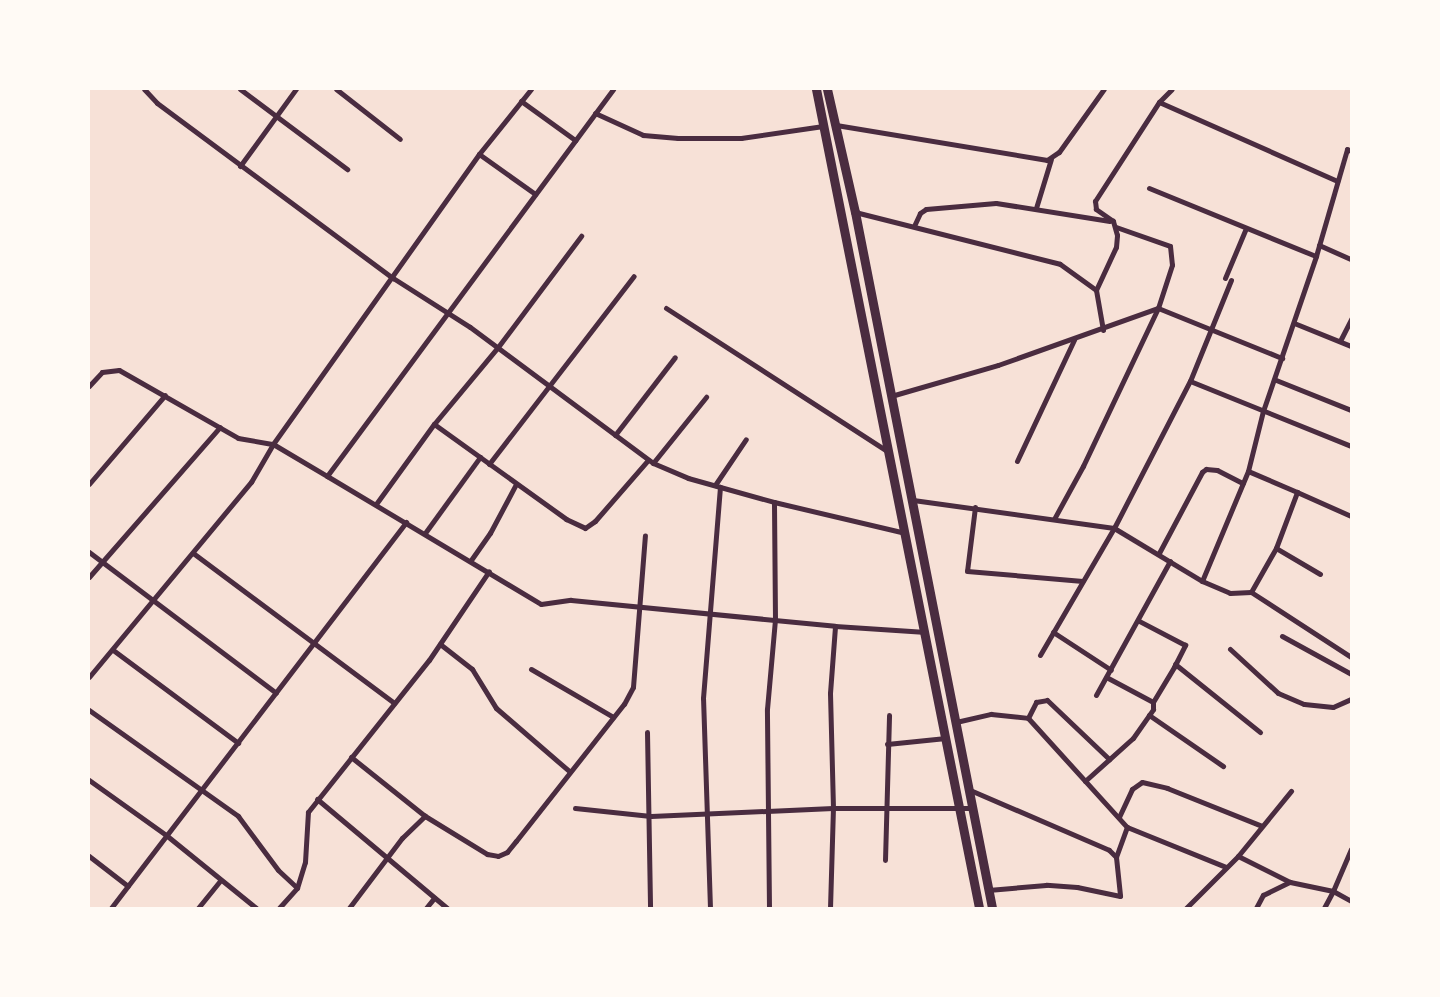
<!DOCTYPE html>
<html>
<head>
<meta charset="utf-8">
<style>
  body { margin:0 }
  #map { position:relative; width:1440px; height:997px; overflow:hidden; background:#f7e1d7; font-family:"Times New Roman",serif }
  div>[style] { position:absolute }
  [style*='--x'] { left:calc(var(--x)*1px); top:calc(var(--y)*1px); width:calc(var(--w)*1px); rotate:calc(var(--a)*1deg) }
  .minor>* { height:5px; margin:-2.5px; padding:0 2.5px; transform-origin:2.5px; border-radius:2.5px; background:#4a2c40 }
  .trunk>* { height:9px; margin:-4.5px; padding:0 4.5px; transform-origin:4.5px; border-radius:4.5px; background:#4a2c40 }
  span { translate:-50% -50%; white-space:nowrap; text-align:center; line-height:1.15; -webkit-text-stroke:5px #fffaf5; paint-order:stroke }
  .frame { position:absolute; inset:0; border:90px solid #fffaf5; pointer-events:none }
</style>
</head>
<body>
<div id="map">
  <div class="minor">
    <div style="--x:144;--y:89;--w:19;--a:47"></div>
    <div style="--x:157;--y:103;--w:294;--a:36.6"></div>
    <div style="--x:393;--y:278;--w:91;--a:32.5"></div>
    <div style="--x:470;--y:327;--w:228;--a:36.6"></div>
    <div style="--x:653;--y:463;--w:38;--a:23"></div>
    <div style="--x:688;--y:478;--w:89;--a:15.6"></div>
    <div style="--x:774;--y:502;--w:135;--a:13.3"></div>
    <div style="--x:240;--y:89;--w:134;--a:36.8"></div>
    <div style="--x:336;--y:89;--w:81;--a:38"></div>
    <div style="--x:521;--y:101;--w:67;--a:35.8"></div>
    <div style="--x:1159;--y:102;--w:195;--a:23.9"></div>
    <div style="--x:595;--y:113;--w:53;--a:24.6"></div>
    <div style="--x:643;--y:135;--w:35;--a:5"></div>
    <div style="--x:678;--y:138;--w:63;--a:0"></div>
    <div style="--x:741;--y:138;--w:83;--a:-8.3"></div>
    <div style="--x:836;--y:125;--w:214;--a:9.4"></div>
    <div style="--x:1047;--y:160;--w:14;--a:-34"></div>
    <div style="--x:1059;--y:152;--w:77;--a:-54.5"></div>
    <div style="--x:479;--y:154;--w:69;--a:35.5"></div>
    <div style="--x:240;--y:166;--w:95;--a:-54"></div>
    <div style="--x:1149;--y:188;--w:180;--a:22.2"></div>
    <div style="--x:1036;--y:208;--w:51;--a:-73"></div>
    <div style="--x:855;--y:212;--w:211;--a:14.2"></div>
    <div style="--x:1060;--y:264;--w:44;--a:35.8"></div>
    <div style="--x:914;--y:226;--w:14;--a:-65"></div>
    <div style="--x:920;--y:213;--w:7;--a:-34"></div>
    <div style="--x:926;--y:209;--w:70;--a:-4.9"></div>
    <div style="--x:996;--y:203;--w:115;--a:9"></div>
    <div style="--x:1116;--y:227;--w:57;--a:19.4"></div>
    <div style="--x:1170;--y:246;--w:19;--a:84"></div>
    <div style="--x:1172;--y:265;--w:45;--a:108"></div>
    <div style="--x:1158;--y:308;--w:134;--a:22"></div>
    <div style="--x:1319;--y:245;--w:35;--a:24"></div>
    <div style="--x:1225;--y:278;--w:54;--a:-67.2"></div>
    <div style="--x:666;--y:308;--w:263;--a:32.9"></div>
    <div style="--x:1294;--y:323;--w:61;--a:22"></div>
    <div style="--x:1103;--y:330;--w:41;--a:-99.9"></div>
    <div style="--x:1096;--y:290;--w:47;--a:-65.1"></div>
    <div style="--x:1116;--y:247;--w:12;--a:-85"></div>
    <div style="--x:1117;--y:235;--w:15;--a:-106"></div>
    <div style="--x:1113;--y:221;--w:21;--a:-145"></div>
    <div style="--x:1096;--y:209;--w:8;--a:-97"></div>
    <div style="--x:1095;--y:201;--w:118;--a:-57.1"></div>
    <div style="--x:1159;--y:102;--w:18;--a:-45"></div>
    <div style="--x:1340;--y:341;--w:25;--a:-63"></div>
    <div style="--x:1276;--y:380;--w:81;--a:21.8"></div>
    <div style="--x:1190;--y:381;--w:109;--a:-67.9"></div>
    <div style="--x:89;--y:386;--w:19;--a:-47"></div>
    <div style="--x:102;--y:372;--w:17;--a:-7"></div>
    <div style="--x:119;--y:370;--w:137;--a:29.7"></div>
    <div style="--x:238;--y:438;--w:36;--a:10"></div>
    <div style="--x:273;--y:444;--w:63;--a:30.7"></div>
    <div style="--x:327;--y:476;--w:481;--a:-53.5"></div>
    <div style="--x:891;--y:396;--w:111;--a:-16.2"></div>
    <div style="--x:998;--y:365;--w:170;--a:-19.6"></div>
    <div style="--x:1158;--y:308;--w:175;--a:115.4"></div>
    <div style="--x:1083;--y:466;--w:60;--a:118.7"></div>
    <div style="--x:434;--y:424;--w:163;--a:35.7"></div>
    <div style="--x:566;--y:519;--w:21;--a:25"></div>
    <div style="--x:585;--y:528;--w:12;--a:-35"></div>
    <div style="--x:595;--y:521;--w:81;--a:-49"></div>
    <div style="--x:615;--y:435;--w:98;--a:-52.4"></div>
    <div style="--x:1017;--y:461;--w:134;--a:-64.8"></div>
    <div style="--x:653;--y:463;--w:85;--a:-51.2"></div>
    <div style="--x:489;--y:464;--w:237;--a:-52.4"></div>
    <div style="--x:327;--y:476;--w:249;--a:30.9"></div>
    <div style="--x:541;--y:604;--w:30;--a:-8"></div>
    <div style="--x:571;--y:600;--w:265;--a:5.6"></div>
    <div style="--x:835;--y:626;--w:91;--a:3.8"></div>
    <div style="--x:89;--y:484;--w:117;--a:-49.5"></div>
    <div style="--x:715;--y:485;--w:55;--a:-56"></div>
    <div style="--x:1297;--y:492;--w:53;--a:-156.8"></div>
    <div style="--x:1248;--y:471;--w:62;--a:-76"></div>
    <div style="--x:1263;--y:411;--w:164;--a:-71.1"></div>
    <div style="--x:1316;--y:256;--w:111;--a:-73.8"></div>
    <div style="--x:1347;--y:149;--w:4;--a:27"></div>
    <div style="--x:913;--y:500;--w:203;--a:7.9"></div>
    <div style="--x:1114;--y:528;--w:165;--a:-62.7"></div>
    <div style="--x:1190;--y:381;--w:174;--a:22"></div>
    <div style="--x:376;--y:504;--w:99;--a:-54.1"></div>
    <div style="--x:434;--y:424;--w:100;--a:-50.3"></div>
    <div style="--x:498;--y:347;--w:139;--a:-53.2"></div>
    <div style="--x:975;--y:507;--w:64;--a:97.1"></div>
    <div style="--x:967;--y:571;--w:116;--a:4.9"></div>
    <div style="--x:425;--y:533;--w:94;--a:-54.1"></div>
    <div style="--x:89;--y:552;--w:234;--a:37"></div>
    <div style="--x:193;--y:553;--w:251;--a:36.7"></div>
    <div style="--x:1159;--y:553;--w:92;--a:-62"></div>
    <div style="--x:1202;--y:472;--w:5;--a:-37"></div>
    <div style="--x:1206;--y:469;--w:11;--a:5"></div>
    <div style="--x:1217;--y:470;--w:29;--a:27"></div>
    <div style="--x:471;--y:560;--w:33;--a:-55"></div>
    <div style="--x:490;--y:533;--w:55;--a:-62"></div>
    <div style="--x:1320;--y:574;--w:51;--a:-149.4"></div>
    <div style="--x:1276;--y:548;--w:60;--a:-69.4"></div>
    <div style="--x:1297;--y:492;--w:59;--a:24"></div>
    <div style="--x:89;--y:577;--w:199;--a:-48.9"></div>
    <div style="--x:1202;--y:581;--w:30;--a:23"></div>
    <div style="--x:1230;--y:593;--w:21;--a:-3"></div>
    <div style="--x:1251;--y:592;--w:51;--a:-60.4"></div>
    <div style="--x:1251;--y:592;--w:119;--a:33"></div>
    <div style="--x:1053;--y:632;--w:69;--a:33.2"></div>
    <div style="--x:1282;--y:636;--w:79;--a:28.8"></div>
    <div style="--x:440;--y:644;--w:41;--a:38"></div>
    <div style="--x:472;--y:669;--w:46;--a:58.4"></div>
    <div style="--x:496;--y:708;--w:96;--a:40.8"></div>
    <div style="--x:1230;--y:649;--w:65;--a:42.5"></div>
    <div style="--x:1278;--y:693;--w:28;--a:23"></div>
    <div style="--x:1304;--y:704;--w:29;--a:6"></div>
    <div style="--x:1333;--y:707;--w:20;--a:-24"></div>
    <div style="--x:113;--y:650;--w:156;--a:36.6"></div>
    <div style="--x:1040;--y:655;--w:147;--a:-59.8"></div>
    <div style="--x:1114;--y:528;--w:103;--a:31.1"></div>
    <div style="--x:1202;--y:581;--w:119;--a:-67.3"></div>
    <div style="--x:1175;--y:664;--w:109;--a:38.7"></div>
    <div style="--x:531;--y:669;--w:95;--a:30.3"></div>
    <div style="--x:89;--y:677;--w:254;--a:-50.3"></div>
    <div style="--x:251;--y:482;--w:44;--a:-59.9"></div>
    <div style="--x:273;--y:444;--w:356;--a:-54.6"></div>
    <div style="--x:479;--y:154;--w:83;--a:-51.3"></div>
    <div style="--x:1108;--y:678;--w:51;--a:28.1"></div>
    <div style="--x:1153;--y:702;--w:41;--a:-59"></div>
    <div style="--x:1174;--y:667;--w:25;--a:-63"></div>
    <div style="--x:1185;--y:645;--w:52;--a:-152.4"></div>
    <div style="--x:1096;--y:695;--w:153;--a:-61.1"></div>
    <div style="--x:89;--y:710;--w:183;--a:35.4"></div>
    <div style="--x:238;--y:816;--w:67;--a:53.5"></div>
    <div style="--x:278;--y:870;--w:26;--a:43"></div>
    <div style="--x:1149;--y:715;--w:90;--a:34.6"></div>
    <div style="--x:1028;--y:718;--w:18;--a:-63"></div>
    <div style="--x:1036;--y:702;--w:11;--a:-10"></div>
    <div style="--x:1047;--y:700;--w:86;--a:43.6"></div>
    <div style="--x:956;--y:722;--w:36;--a:-13"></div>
    <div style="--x:991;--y:714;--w:37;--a:6"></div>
    <div style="--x:1028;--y:718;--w:147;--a:47.8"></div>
    <div style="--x:1127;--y:827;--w:107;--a:22"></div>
    <div style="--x:647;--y:732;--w:176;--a:89"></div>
    <div style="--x:887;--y:744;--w:59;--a:-5.8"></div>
    <div style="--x:351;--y:757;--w:95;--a:38.6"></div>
    <div style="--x:89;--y:780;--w:95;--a:35.5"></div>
    <div style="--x:166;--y:835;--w:116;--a:39"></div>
    <div style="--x:1085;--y:781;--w:64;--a:-41.9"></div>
    <div style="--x:1133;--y:738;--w:35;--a:-55"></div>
    <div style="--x:1153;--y:709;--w:7;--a:-90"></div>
    <div style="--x:970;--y:790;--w:151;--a:23.3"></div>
    <div style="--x:1109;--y:850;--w:10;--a:45"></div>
    <div style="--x:1116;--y:857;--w:39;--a:84"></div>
    <div style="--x:1120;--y:896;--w:44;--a:-168.2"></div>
    <div style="--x:1077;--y:887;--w:31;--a:-176"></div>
    <div style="--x:1046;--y:885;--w:58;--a:175.1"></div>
    <div style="--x:317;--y:799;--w:170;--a:40"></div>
    <div style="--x:575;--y:808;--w:76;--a:6"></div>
    <div style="--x:651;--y:816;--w:182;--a:-2.5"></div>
    <div style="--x:833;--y:808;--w:140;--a:0"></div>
    <div style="--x:1119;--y:817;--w:31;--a:-65"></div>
    <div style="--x:1132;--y:789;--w:12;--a:-35"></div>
    <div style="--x:1142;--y:782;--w:26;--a:13"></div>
    <div style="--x:1167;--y:788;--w:102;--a:21.8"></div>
    <div style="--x:1351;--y:849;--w:46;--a:113.2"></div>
    <div style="--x:1333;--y:891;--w:21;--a:29"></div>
    <div style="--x:89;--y:856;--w:49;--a:37.6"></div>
    <div style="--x:1238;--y:856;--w:58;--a:26.6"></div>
    <div style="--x:1290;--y:882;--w:44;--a:11.8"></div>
    <div style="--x:1333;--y:891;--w:19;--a:118"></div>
    <div style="--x:1116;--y:857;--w:32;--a:-70"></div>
    <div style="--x:885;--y:860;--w:145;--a:-88.4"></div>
    <div style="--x:111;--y:908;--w:486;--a:-52.6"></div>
    <div style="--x:198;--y:908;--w:36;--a:-51"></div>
    <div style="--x:279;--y:908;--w:27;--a:-48"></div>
    <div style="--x:297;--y:888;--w:27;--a:-73"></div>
    <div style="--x:305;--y:862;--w:50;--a:-86.6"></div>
    <div style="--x:308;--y:812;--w:194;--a:-51.5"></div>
    <div style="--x:429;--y:660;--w:107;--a:-56"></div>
    <div style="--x:349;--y:908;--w:88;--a:-52.9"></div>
    <div style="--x:402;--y:838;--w:32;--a:-44"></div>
    <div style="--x:425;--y:816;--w:73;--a:31.5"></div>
    <div style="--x:487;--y:854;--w:11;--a:10"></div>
    <div style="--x:498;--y:856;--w:10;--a:-24"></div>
    <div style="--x:507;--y:852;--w:14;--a:-51"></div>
    <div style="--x:516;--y:841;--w:174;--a:-51.8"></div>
    <div style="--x:624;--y:704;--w:19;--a:-62"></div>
    <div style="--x:633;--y:687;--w:152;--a:-85.5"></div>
    <div style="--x:426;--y:908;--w:13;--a:-51"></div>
    <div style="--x:710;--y:908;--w:210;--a:-91.9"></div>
    <div style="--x:703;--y:698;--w:212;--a:-85.4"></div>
    <div style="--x:769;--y:908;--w:199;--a:-90.6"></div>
    <div style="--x:767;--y:709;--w:90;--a:-84.9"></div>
    <div style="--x:775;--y:619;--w:117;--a:-90.5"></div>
    <div style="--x:830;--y:908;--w:100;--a:-88.3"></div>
    <div style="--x:833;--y:808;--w:115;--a:-91.5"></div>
    <div style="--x:830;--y:693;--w:67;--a:-85.7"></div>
    <div style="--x:1186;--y:908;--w:74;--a:-45"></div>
    <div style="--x:1238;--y:856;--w:84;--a:-50.8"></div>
    <div style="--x:1256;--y:908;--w:15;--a:-62"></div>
    <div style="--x:1263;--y:895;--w:30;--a:-26"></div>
  </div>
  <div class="trunk">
    <div style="--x:816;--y:89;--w:835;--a:78.74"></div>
    <div style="--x:827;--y:89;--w:126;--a:77.2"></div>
    <div style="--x:855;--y:212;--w:709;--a:78.86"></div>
  </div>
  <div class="frame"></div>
</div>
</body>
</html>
